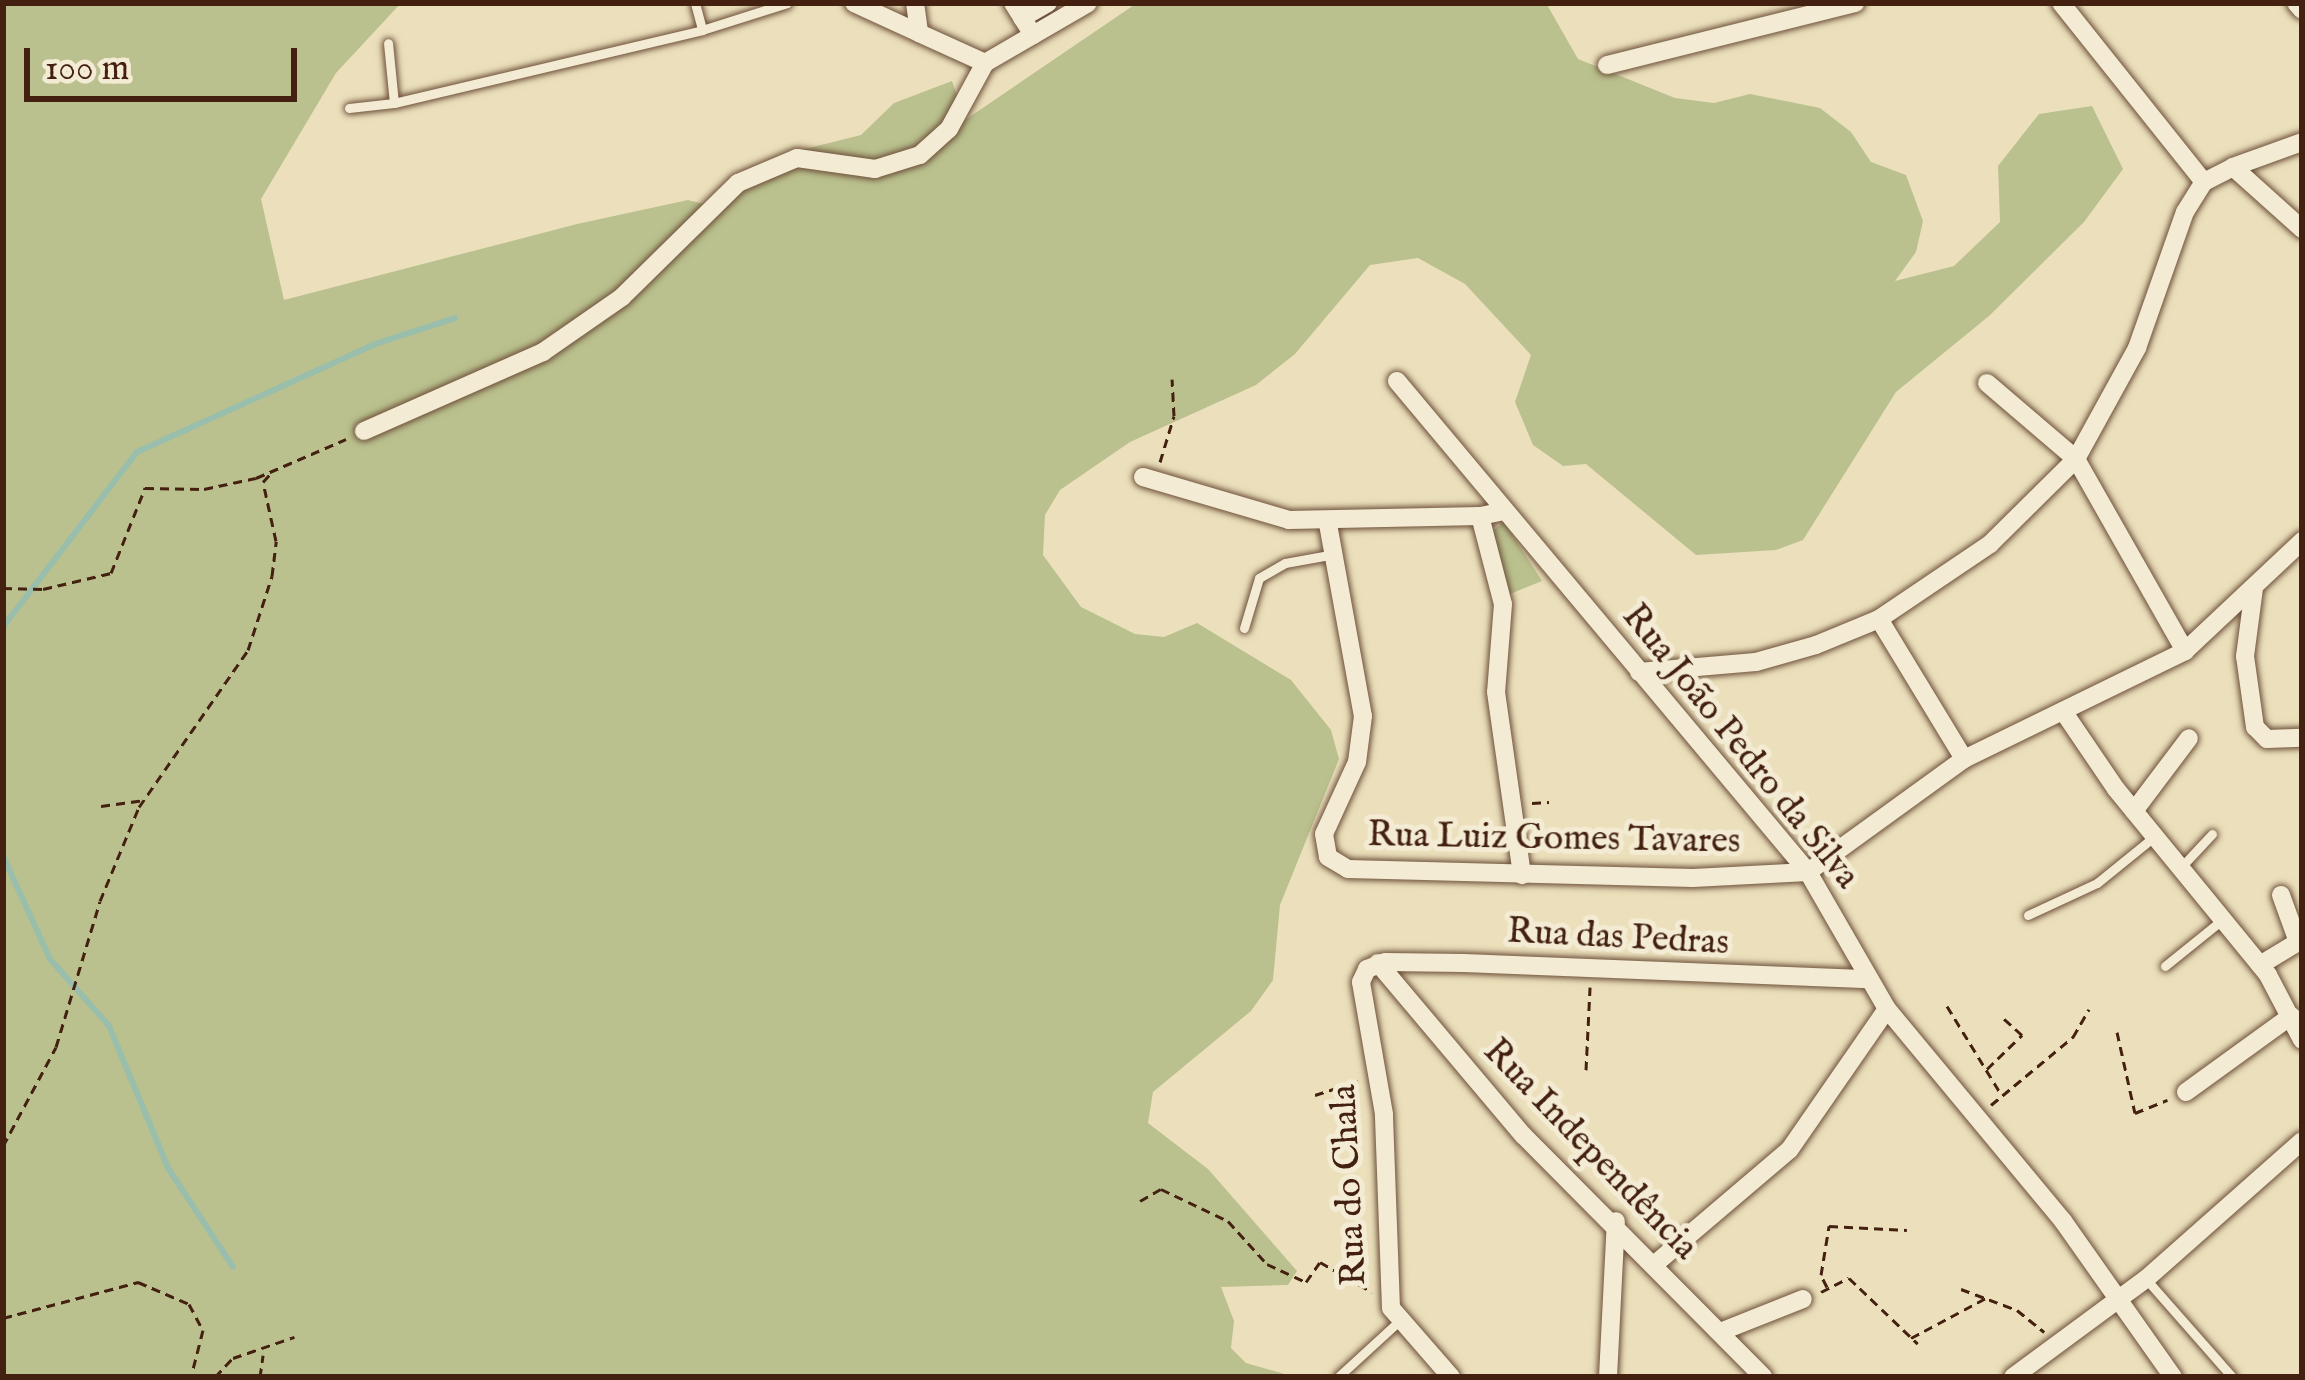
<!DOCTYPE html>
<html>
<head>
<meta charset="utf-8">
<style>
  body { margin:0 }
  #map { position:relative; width:2305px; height:1380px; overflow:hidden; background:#ece0bc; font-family:"IM FELL English",serif }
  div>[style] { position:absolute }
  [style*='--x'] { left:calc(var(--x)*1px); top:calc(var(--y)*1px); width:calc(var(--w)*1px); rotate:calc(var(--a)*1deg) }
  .green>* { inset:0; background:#bac18e }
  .stream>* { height:6px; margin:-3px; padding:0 3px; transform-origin:3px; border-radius:3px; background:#99beac }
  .path>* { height:3px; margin-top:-1.5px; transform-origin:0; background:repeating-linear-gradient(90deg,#43200f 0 9px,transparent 0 15px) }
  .roads { filter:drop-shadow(0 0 3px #6d503a) drop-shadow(0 0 3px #6d503a) }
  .lane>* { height:9px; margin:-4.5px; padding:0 4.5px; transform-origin:4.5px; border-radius:4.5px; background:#f3ebd3 }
  .street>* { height:18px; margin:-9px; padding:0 9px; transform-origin:9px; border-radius:9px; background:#f3ebd3 }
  span { translate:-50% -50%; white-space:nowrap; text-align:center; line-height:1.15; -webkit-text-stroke:10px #f3ebd3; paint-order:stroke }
  .street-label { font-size:36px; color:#43200f }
  .frame { position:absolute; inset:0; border:6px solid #43200f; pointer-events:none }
  .scale { position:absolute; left:24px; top:48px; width:273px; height:54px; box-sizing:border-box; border:6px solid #43200f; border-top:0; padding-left:15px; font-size:36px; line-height:42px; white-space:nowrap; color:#43200f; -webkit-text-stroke:9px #f3ebd3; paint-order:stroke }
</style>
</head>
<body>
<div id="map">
  <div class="green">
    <div style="clip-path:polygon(3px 3px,401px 3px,336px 73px,261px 199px,284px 300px,577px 224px,688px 200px,707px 205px,801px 150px,861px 135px,894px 103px,952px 81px,965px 120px,1137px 3px,1546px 3px,1578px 59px,1675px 98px,1714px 103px,1750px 94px,1820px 108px,1851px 132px,1871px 162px,1906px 175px,1923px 221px,1916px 252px,1895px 281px,1954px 266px,2000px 222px,1998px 166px,2039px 114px,2092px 106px,2123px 169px,2084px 222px,1989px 316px,1896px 392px,1803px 540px,1776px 550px,1696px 555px,1586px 464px,1563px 466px,1533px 445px,1515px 402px,1531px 355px,1465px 284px,1418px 258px,1370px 265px,1295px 354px,1256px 385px,1130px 442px,1060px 490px,1045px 515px,1043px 555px,1081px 607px,1135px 634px,1164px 637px,1197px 623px,1291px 680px,1331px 730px,1339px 759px,1280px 905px,1273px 980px,1251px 1011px,1153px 1092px,1148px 1123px,1208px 1169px,1297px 1271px,1288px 1285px,1221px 1287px,1234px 1321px,1231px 1348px,1246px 1363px,1295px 1377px,3px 1377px)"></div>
    <div style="clip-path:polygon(1504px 522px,1542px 581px,1510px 594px,1491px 532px)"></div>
  </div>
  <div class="stream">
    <div style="--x:3;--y:627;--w:220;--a:-52.6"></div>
    <div style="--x:137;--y:452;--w:261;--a:-24.4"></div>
    <div style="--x:375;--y:344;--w:84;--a:-18"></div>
    <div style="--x:3;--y:856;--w:113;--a:65.5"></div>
    <div style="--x:50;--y:959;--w:89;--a:48.6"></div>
    <div style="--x:109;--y:1026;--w:154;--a:67.4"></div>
    <div style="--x:168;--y:1168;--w:118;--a:56.7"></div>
  </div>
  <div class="path">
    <div style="--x:1160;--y:462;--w:48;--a:-73.1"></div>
    <div style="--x:1174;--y:416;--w:37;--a:-93"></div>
    <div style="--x:3;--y:588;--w:40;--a:1.4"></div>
    <div style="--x:43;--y:589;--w:70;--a:-13.2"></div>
    <div style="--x:111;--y:573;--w:92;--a:-68.2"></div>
    <div style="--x:145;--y:488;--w:59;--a:1"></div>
    <div style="--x:204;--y:489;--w:53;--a:-11.9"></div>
    <div style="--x:256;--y:478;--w:98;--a:-23.4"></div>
    <div style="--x:1532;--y:803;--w:17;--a:-3"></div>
    <div style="--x:101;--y:806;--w:44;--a:-7.8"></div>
    <div style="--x:1947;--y:1006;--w:103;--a:58.5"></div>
    <div style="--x:2117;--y:1032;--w:83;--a:77.5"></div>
    <div style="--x:2135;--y:1113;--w:35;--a:-22"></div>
    <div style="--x:1987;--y:1069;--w:49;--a:-44.2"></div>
    <div style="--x:2022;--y:1035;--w:27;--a:-138"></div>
    <div style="--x:1586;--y:1070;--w:83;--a:-87.2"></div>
    <div style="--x:1315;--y:1095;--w:45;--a:-18"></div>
    <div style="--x:1991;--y:1105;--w:107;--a:-39.7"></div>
    <div style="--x:2073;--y:1037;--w:32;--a:-60"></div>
    <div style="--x:3;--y:1146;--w:112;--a:-61.8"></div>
    <div style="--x:56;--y:1047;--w:152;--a:-73.2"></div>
    <div style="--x:100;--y:901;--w:102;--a:-67.5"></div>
    <div style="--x:139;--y:807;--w:191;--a:-55.2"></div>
    <div style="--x:248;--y:650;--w:78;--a:-72"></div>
    <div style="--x:272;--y:576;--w:35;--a:-83"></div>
    <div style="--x:276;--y:541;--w:60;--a:-102.4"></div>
    <div style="--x:263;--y:482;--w:12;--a:-48"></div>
    <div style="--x:1140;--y:1201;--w:24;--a:-30"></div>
    <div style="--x:1161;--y:1189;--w:74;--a:25.5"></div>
    <div style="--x:1228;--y:1221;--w:58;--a:47.8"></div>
    <div style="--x:1267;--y:1264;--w:43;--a:24.8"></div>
    <div style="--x:1306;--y:1282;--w:24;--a:-55"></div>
    <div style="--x:1320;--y:1262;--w:60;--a:30"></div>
    <div style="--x:1827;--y:1287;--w:13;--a:-117"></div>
    <div style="--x:1821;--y:1275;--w:50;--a:-80.7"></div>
    <div style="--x:1829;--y:1226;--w:78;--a:2.9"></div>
    <div style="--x:1961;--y:1289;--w:60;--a:20.6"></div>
    <div style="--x:2017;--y:1310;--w:35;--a:39"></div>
    <div style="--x:1821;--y:1292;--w:31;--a:-27"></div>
    <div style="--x:1849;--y:1278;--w:95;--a:43.7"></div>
    <div style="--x:3;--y:1318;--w:140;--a:-14.9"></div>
    <div style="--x:138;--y:1282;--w:56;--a:23.3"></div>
    <div style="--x:189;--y:1304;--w:30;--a:62"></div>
    <div style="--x:203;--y:1330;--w:49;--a:104.3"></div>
    <div style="--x:1911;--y:1338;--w:85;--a:-28.1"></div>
    <div style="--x:215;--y:1377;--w:26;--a:-47"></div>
    <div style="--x:233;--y:1358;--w:65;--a:-19"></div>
    <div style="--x:260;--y:1377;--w:22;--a:-82"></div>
  </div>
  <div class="roads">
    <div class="lane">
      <div style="--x:695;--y:3;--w:28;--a:75"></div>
      <div style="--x:702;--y:30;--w:89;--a:-17.6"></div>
      <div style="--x:394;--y:103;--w:317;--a:-13.3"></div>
      <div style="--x:349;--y:108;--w:45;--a:-6.3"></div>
      <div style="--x:394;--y:103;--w:60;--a:-95.7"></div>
      <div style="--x:1244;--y:628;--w:52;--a:-73.3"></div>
      <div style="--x:1259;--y:578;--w:30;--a:-30"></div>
      <div style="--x:1285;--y:563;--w:45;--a:-10.3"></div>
      <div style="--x:2184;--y:864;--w:41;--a:-47"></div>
      <div style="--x:2028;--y:915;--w:76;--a:-24.9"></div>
      <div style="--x:2097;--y:883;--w:75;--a:-39"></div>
      <div style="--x:2165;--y:966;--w:73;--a:-38.9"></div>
      <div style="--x:2146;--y:1279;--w:130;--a:48.7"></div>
      <div style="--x:1338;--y:1377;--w:81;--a:-42.5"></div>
    </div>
    <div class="street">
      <div style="--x:854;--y:3;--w:72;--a:24.8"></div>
      <div style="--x:915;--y:3;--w:30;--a:82"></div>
      <div style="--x:919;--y:33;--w:72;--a:24.4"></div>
      <div style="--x:1013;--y:3;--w:38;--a:58"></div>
      <div style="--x:2061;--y:3;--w:229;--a:51.4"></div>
      <div style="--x:2296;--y:3;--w:9;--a:49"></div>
      <div style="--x:1022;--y:18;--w:30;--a:-30"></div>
      <div style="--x:1607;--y:65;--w:256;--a:-14"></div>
      <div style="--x:2233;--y:167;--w:73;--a:-19.9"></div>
      <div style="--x:1397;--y:381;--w:640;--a:50.07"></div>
      <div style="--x:1808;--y:872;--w:158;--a:60"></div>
      <div style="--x:1887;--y:1009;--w:276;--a:50.3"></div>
      <div style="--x:2063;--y:1221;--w:191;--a:54.8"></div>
      <div style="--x:1987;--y:383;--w:117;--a:40.5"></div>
      <div style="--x:2076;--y:459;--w:221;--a:60.4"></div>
      <div style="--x:364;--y:431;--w:196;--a:-23.8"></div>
      <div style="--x:543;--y:352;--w:96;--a:-34.8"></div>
      <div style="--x:622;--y:297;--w:163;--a:-44.5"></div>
      <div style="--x:738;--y:183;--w:64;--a:-23"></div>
      <div style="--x:797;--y:158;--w:79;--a:8"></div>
      <div style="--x:875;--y:169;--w:47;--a:-17.3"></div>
      <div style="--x:920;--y:155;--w:39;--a:-42"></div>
      <div style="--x:949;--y:129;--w:75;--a:-61.4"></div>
      <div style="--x:985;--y:63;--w:119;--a:-30.2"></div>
      <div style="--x:1143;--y:477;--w:152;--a:16.4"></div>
      <div style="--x:1289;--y:520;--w:191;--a:-1.2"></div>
      <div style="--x:1504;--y:511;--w:25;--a:168"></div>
      <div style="--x:1480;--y:516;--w:91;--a:75.4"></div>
      <div style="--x:1503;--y:604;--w:88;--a:94.5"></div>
      <div style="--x:1496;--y:692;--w:185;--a:81.9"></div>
      <div style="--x:1328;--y:524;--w:195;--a:79.7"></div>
      <div style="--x:1363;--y:716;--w:46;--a:97.4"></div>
      <div style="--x:1357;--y:762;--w:79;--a:114.6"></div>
      <div style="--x:1324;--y:834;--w:23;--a:80"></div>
      <div style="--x:1328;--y:857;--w:23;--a:31"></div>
      <div style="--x:1348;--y:869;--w:345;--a:1.5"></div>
      <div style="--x:1693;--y:878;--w:115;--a:-3"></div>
      <div style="--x:1808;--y:872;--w:193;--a:-35.9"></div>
      <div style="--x:1964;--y:759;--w:246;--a:-26"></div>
      <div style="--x:2185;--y:651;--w:161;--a:-43.2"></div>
      <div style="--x:2254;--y:588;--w:69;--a:97.5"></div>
      <div style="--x:2245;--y:656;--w:72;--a:82"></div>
      <div style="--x:2255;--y:727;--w:17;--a:45"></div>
      <div style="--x:2267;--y:739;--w:35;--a:-2"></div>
      <div style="--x:1879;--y:619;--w:164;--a:58.7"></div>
      <div style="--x:1639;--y:672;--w:117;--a:-4.9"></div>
      <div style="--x:1756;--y:662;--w:62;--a:-15.8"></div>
      <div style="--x:1816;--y:645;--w:68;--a:-22.4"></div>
      <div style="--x:1879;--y:619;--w:134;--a:-34"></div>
      <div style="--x:1990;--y:544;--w:121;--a:-44.7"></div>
      <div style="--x:2076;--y:459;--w:127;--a:-61.2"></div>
      <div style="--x:2137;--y:348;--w:144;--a:-70.6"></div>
      <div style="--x:2185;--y:212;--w:36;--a:-58"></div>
      <div style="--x:2204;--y:182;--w:33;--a:-27"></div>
      <div style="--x:2233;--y:167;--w:93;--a:41.9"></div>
      <div style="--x:2063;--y:711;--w:94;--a:55.8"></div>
      <div style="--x:2116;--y:789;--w:240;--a:50.7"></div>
      <div style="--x:2268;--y:975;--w:73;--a:62.4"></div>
      <div style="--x:2134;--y:811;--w:91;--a:-53"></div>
      <div style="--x:1378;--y:963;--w:225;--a:49.9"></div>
      <div style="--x:1523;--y:1135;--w:341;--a:45.2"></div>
      <div style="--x:2260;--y:965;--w:44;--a:-31.2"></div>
      <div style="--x:2298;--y:942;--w:50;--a:-109.9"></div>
      <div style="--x:2186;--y:1092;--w:130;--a:-35.9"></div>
      <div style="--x:1655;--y:1264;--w:177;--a:-40.4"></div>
      <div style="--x:1790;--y:1149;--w:170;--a:-55.3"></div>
      <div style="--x:1720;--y:1332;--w:89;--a:-21.7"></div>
      <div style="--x:1451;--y:1377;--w:91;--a:-131"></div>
      <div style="--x:1391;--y:1308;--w:194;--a:-92.1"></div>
      <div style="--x:1384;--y:1114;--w:134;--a:-99.9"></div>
      <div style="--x:1361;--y:982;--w:14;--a:-65"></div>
      <div style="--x:1367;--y:969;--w:19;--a:-21"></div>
      <div style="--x:1385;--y:962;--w:79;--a:0.7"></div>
      <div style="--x:1464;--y:963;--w:405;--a:2.3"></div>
      <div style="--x:1608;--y:1377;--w:156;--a:-87.1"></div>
      <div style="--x:2013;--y:1377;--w:165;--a:-36.4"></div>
      <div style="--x:2146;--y:1279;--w:208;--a:-41.5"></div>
    </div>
  </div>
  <div class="street-label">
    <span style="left:1740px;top:747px;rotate:51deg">Rua João Pedro da Silva</span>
    <span style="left:1554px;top:839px;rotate:1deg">Rua Luiz Gomes Tavares</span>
    <span style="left:1618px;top:938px;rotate:3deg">Rua das Pedras</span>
    <span style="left:1590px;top:1150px;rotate:46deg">Rua Independência</span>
    <span style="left:1350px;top:1185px;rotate:-93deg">Rua do Chala</span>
  </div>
  <div class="frame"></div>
  <div class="scale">100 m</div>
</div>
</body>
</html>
